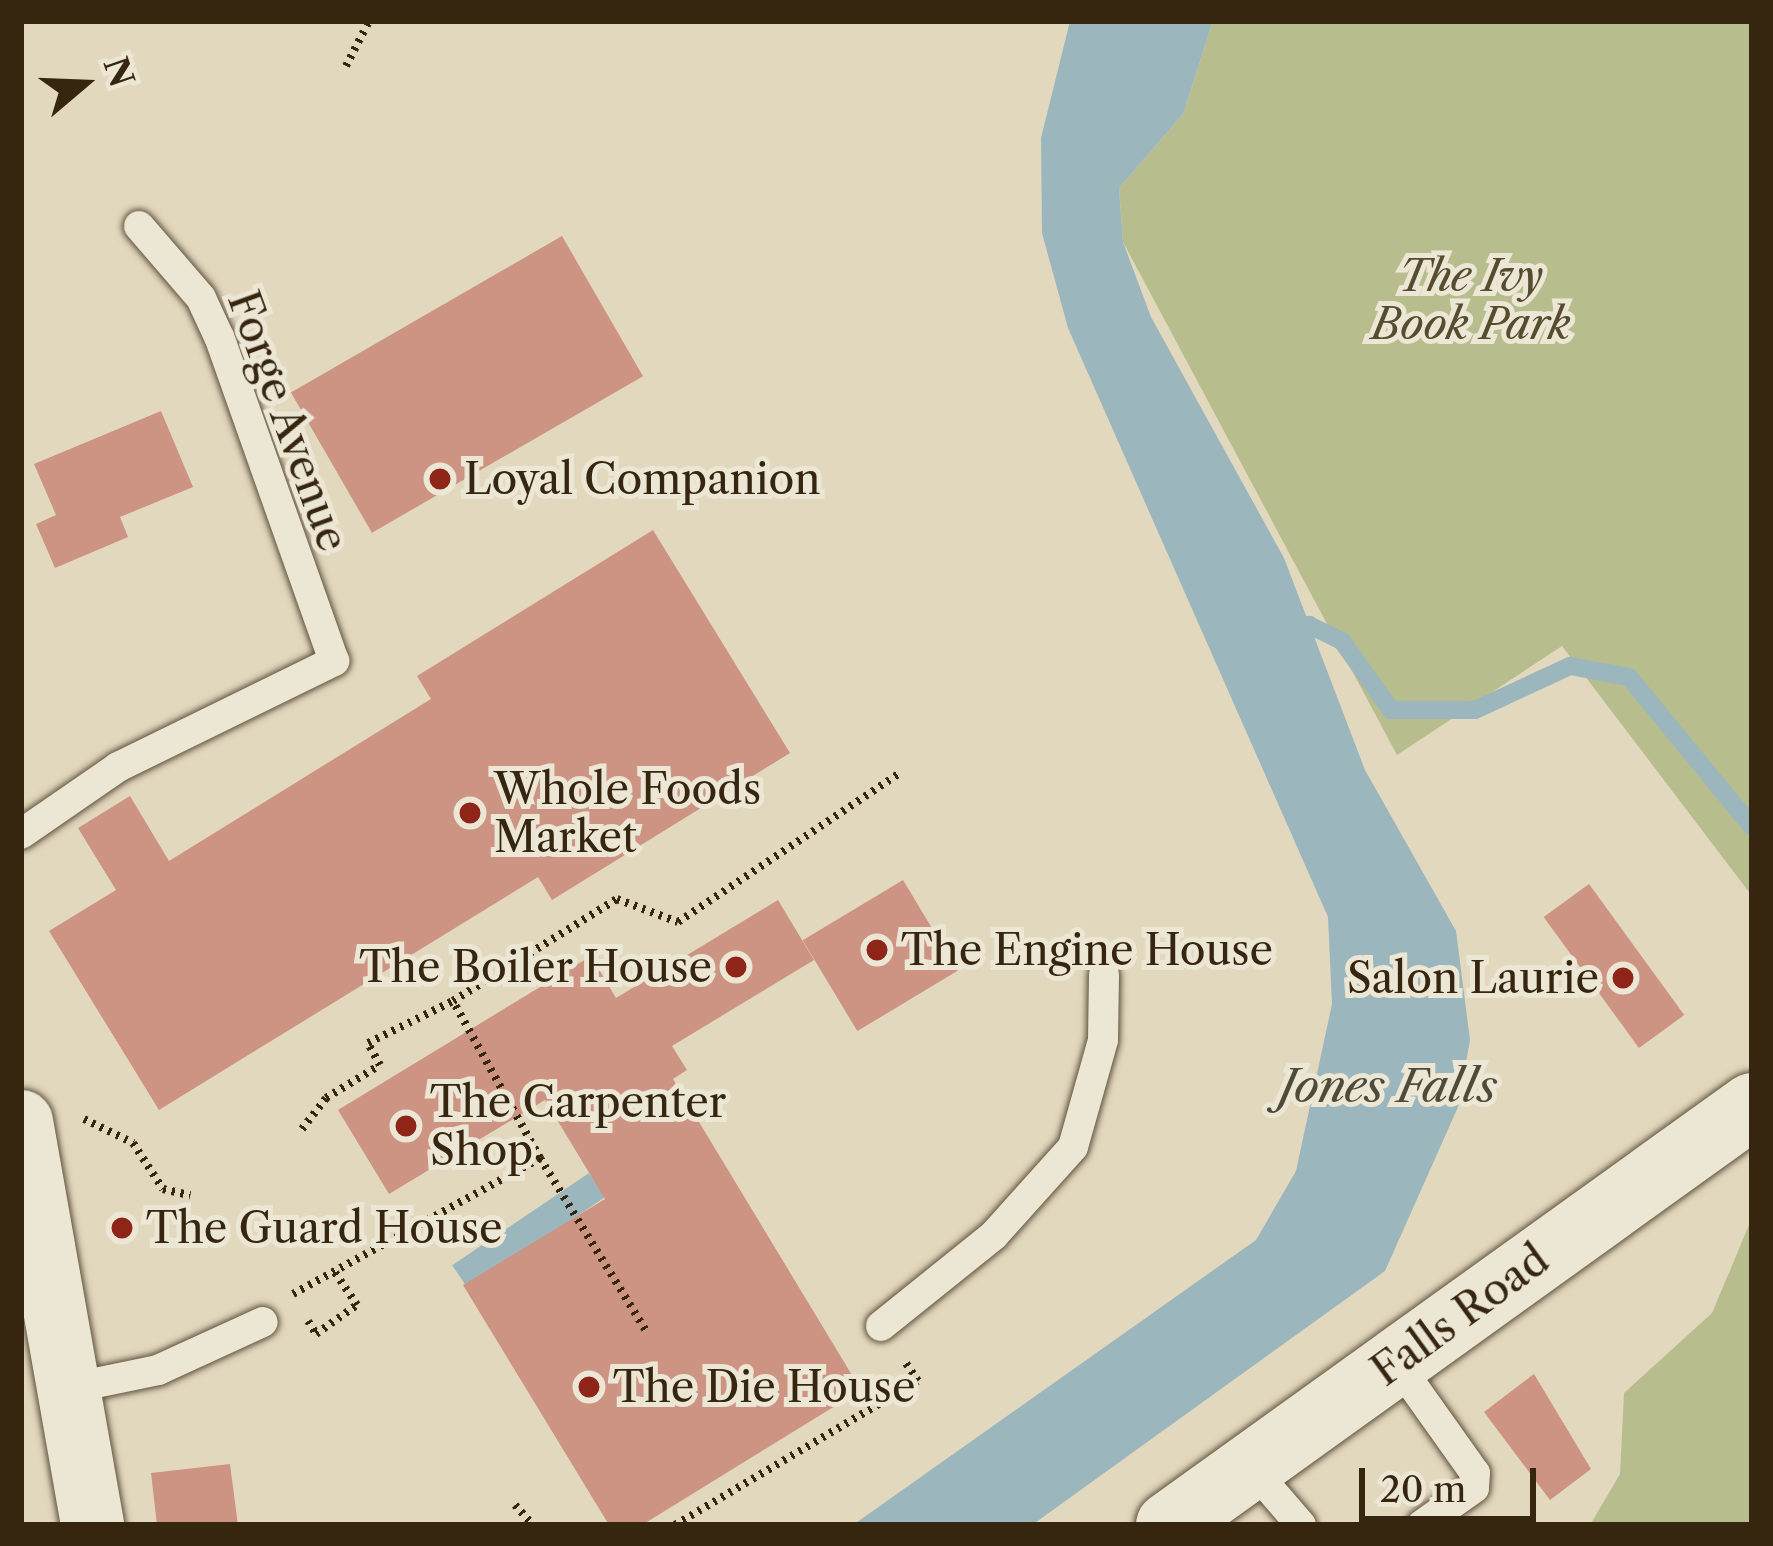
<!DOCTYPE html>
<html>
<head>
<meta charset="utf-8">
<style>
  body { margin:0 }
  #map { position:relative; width:1773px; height:1546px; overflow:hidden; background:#e2d8be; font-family:"Libre Caslon Text",serif }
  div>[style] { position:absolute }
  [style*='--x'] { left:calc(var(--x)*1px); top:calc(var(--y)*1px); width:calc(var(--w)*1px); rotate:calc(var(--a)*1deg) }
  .green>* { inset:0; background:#b8bd8e }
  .water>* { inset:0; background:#9bb6bd; transform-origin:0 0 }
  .stream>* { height:18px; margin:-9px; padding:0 9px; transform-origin:9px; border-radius:9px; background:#9bb6bd }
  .building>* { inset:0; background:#cd9383; transform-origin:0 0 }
  .path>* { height:8px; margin-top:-4px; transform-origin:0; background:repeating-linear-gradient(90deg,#362610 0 3px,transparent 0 9px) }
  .roads { filter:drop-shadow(0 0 3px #61523c) drop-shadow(0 0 3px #61523c) }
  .service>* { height:30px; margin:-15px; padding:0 15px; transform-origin:15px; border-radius:15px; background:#ece6d5 }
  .minor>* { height:63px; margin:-31.5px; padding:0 31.5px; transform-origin:31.5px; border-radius:31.5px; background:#ece6d5 }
  .secondary>* { height:66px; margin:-33px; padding:0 33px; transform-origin:33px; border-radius:33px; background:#ece6d5 }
  .dots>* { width:33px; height:33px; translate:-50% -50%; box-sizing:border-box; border:6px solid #ece6d5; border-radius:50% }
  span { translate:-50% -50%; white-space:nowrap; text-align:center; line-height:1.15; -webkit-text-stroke:10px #ece6d5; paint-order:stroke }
  .park-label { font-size:42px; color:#564c30; font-style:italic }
  .street-label { font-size:42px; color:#362610 }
  .poi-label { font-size:42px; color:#362610 }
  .left { translate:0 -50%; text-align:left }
  .right { translate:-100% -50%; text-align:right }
  .water-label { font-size:45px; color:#4f4a3b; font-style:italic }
  .frame { position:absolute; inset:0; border:24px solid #362610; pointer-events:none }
  .north { position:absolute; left:24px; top:24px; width:120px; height:120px; -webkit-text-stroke:9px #ece6d5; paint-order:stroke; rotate:71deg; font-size:33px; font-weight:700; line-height:48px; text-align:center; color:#362610 }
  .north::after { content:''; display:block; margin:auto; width:42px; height:54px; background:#362610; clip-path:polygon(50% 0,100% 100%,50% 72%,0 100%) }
  .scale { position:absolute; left:1359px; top:1468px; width:177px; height:54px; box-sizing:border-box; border:6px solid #362610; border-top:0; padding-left:15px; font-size:36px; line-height:42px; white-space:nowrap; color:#362610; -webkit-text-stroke:9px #ece6d5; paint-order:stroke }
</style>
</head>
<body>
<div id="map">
  <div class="green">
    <div style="clip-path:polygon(1213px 21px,1752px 21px,1752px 896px,1562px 646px,1397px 755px,1123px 242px,1119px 188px,1183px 114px)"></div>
    <div style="clip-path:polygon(1752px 1218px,1752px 1525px,1590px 1525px,1620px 1474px,1624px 1393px,1712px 1313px)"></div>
  </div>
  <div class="water">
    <div style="clip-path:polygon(1070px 21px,1213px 21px,1183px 114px,1119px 188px,1123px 242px,1151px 317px,1284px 558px,1365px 770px,1456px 931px,1470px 1040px,1458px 1107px,1385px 1271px,1032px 1525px,853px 1525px,1256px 1240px,1296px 1171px,1332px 1004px,1328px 917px,1068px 328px,1042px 233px,1041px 138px)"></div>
    <div style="left:589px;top:1173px;width:29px;height:165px;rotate:56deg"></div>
  </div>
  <div class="stream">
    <div style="--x:1285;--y:630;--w:25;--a:-12"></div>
    <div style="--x:1309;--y:625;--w:37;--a:26"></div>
    <div style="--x:1342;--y:641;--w:85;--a:54.6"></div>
    <div style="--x:1391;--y:710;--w:84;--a:0"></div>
    <div style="--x:1475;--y:710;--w:105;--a:-24.9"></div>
    <div style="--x:1570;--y:666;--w:60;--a:10.6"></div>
    <div style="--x:1629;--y:677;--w:194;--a:50.6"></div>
  </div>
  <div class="building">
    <div style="left:562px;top:236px;width:162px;height:313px;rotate:60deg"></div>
    <div style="clip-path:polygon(161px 411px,193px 487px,120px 517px,128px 537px,55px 568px,36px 524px,56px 515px,34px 464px)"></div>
    <div style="clip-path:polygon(653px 530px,790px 753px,552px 900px,538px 877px,159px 1110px,49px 931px,116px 890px,78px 828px,130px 796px,169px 861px,431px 699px,417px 676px)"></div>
    <div style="left:903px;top:880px;width:106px;height:117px;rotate:59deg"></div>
    <div style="left:1589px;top:884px;width:162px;height:56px;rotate:54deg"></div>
    <div style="clip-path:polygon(778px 900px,814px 960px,672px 1046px,687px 1070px,673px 1079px,861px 1390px,642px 1525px,609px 1525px,463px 1285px,605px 1199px,545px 1100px,389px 1194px,338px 1110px,591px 956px,616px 998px)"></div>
    <div style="clip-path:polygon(1534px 1374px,1591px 1469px,1550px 1500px,1484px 1412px)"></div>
    <div style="clip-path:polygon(230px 1464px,238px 1525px,157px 1525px,151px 1473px)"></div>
  </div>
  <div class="path">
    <div style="--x:346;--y:66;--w:51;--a:-62.9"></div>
    <div style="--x:84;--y:1119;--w:55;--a:26.1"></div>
    <div style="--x:133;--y:1143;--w:55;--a:56.9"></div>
    <div style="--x:163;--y:1189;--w:28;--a:13"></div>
    <div style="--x:302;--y:1129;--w:39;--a:-52"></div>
    <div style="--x:326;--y:1098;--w:63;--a:-31.4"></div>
    <div style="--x:380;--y:1065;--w:25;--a:-119"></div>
    <div style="--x:368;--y:1043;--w:95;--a:-26.3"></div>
    <div style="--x:540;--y:1158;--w:206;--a:58.5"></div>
    <div style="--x:293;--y:1294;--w:282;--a:-28.8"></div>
    <div style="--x:540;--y:1158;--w:179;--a:-119"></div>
    <div style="--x:453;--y:1001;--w:193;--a:-31.9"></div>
    <div style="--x:617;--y:899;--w:65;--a:20.7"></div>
    <div style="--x:678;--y:922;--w:269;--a:-33.9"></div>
    <div style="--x:308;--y:1321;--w:15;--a:58"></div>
    <div style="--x:316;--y:1334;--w:50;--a:-35.3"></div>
    <div style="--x:357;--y:1305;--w:41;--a:-124.1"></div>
    <div style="--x:515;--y:1505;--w:27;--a:48"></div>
    <div style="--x:675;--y:1525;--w:282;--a:-30.7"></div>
    <div style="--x:918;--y:1381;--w:23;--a:-124"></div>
  </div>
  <div class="roads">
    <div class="service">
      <div style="--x:21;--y:834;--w:118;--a:-34.6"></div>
      <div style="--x:118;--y:767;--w:241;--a:-26.1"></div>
      <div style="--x:334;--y:661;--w:344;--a:-109.5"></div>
      <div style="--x:219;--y:337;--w:43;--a:-114.8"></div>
      <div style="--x:201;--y:298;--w:95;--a:-130.7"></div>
      <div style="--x:881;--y:1326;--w:145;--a:-38.8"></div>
      <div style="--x:994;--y:1235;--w:118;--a:-48.1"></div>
      <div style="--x:1073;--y:1147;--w:111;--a:-74.3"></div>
      <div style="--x:1103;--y:1040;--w:65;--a:-89.1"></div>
      <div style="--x:1396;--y:1362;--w:136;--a:54.6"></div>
      <div style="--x:1475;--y:1473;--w:15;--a:94"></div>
      <div style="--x:1474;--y:1488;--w:64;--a:144.6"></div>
      <div style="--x:76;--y:1387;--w:84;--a:-11.7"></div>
      <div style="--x:158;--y:1370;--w:115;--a:-24.6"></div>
      <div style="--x:1250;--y:1466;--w:78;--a:49.2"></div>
    </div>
    <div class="minor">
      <div style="--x:21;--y:1121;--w:410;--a:80"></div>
    </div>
    <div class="secondary">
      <div style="--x:1169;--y:1525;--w:718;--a:-35.7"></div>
    </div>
  </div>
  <div class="dots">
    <div style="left:440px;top:479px;background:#8f2418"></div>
    <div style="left:470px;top:813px;background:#8f2418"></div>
    <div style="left:877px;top:950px;background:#8f2418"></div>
    <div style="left:736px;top:967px;background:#8f2418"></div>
    <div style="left:1623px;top:978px;background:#8f2418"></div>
    <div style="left:406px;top:1126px;background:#8f2418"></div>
    <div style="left:122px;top:1228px;background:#8f2418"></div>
    <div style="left:589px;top:1387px;background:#8f2418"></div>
  </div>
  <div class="park-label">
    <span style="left:1471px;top:300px">The Ivy<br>Book Park</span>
  </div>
  <div class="street-label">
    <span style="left:288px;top:421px;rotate:70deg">Forge Avenue</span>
    <span style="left:1460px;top:1315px;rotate:-36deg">Falls Road</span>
  </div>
  <div class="poi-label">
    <span class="left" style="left:464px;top:479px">Loyal Companion</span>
    <span class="left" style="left:494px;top:813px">Whole Foods<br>Market</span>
    <span class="left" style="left:901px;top:950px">The Engine House</span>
    <span class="right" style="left:712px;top:967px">The Boiler House</span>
    <span class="right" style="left:1599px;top:978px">Salon Laurie</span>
    <span class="left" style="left:430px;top:1126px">The Carpenter<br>Shop</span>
    <span class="left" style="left:146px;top:1228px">The Guard House</span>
    <span class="left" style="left:613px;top:1387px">The Die House</span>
  </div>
  <div class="water-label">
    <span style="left:1388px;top:1087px">Jones Falls</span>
  </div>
  <div class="frame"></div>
  <div class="north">N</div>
  <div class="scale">20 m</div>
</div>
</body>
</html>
